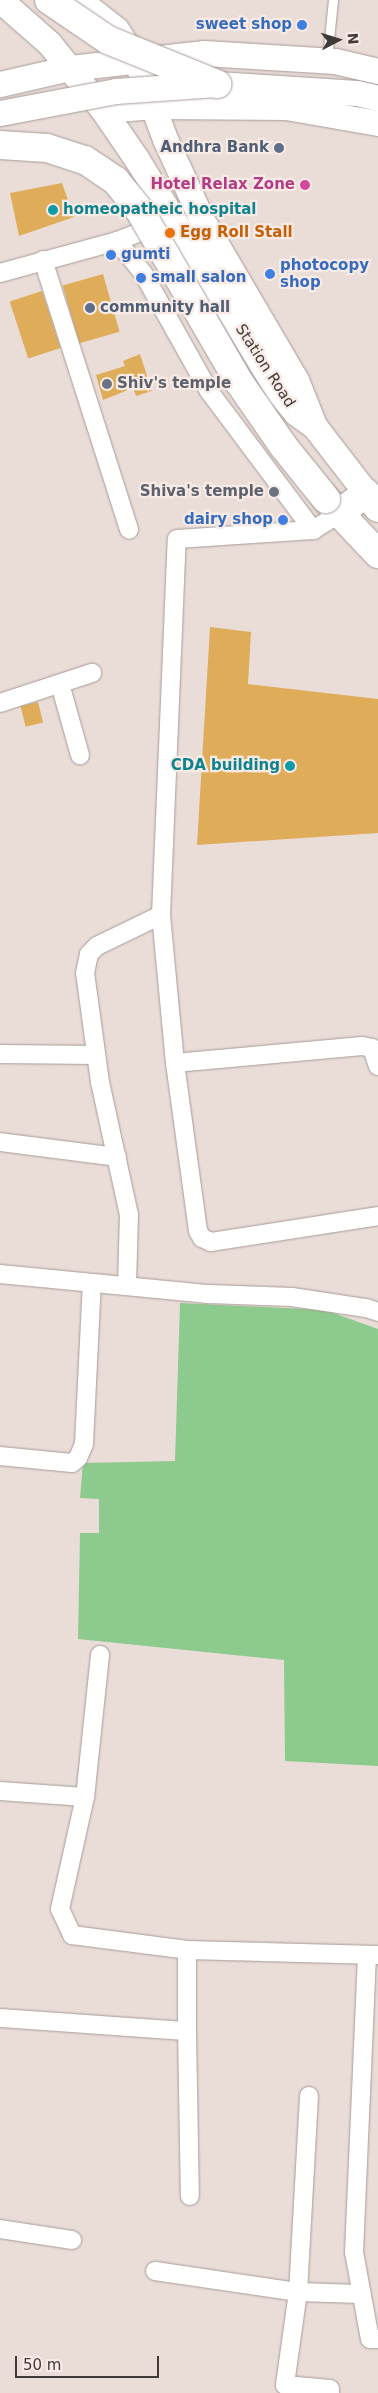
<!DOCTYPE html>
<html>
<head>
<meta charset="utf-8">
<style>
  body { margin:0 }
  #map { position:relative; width:378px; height:2393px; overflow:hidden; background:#eaddd8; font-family:"DejaVu Sans",sans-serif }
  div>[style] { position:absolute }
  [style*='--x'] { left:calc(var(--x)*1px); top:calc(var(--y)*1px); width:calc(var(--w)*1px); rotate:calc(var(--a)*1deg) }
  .green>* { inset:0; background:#8cca8d }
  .building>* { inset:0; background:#dfad5a; transform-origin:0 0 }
  .roads { filter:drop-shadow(0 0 1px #a89c97) drop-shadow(0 0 1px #a89c97) }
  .service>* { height:9px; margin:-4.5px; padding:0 4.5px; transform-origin:4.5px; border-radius:4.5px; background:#fff }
  .minor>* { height:18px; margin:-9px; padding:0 9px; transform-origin:9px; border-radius:9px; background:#fff }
  .secondary>* { height:25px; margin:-12.5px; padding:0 12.5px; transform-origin:12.5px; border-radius:12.5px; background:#fff }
  .trunk>* { height:28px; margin:-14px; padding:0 14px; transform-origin:14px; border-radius:14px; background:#fff }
  .bridges { filter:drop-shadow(0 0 1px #a89c97) drop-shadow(0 0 1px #a89c97) }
  .secondary-bridge>* { height:25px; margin:-12.5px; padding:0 12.5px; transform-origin:12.5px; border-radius:12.5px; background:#fff }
  .primary-bridge>* { height:28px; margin:-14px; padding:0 14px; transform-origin:14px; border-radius:14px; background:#fff }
  .trunk-bridge>* { height:28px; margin:-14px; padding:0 14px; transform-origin:14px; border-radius:14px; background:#fff }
  .dots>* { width:14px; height:14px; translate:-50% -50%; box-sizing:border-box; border:2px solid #f8eae5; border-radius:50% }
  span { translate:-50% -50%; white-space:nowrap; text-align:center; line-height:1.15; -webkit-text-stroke:4.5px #f8eae5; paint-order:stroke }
  .shop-label { font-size:15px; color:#366cbe; font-weight:700 }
  .right { translate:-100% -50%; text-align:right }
  .left { translate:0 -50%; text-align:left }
  .service-label { font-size:15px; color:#4e5e75; font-weight:700 }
  .hotel-label { font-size:15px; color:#b23c85; font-weight:700 }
  .culture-label { font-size:15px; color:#0d838f; font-weight:700 }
  .food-label { font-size:15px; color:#c56008; font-weight:700 }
  .street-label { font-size:15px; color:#403b39 }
  .worship-label { font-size:15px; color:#5b616d; font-weight:700 }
  .north { position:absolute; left:313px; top:15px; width:50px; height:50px; -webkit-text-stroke:4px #f8eae5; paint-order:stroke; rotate:85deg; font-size:14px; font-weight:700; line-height:20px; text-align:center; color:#403b39 }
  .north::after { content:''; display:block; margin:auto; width:18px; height:22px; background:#403b39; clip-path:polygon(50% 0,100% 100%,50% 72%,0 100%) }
  .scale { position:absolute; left:15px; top:2356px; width:144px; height:22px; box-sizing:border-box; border:2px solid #403b39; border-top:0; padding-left:6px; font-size:15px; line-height:18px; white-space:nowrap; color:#403b39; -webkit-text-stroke:4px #f8eae5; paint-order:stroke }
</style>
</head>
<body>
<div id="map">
  <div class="green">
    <div style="clip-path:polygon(180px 1303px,325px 1310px,378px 1329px,378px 1766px,285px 1761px,284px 1660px,78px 1639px,80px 1533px,99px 1533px,99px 1499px,80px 1498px,83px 1463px,175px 1461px)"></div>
  </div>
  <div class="building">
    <div style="clip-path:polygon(62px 183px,74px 217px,19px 236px,10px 193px)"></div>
    <div style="left:103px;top:274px;width:60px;height:42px;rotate:74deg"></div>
    <div style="left:42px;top:291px;width:60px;height:34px;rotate:72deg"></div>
    <div style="clip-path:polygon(140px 354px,152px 391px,136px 396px,133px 388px,103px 400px,96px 375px,125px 366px,123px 361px)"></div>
    <div style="clip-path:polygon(210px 627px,251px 632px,248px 684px,378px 699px,378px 833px,197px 845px)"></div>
    <div style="left:38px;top:702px;width:21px;height:18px;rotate:76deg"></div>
  </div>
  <div class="roads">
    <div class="service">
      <div style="--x:327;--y:59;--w:59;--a:-84.2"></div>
    </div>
    <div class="minor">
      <div style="--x:117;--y:241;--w:44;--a:-21.3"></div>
      <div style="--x:43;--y:260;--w:283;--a:72.3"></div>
      <div style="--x:0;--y:273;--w:121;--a:-15.3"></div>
      <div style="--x:117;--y:241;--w:41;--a:50.9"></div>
      <div style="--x:143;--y:273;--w:135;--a:60.8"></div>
      <div style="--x:209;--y:391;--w:174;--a:53.2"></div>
      <div style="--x:60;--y:684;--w:74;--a:74.3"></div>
      <div style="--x:0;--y:703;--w:97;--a:-18.1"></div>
      <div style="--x:161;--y:915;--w:149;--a:84.6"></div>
      <div style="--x:175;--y:1063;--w:170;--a:82.2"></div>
      <div style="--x:198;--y:1231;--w:8;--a:60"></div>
      <div style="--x:202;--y:1238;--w:10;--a:24"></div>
      <div style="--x:211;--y:1242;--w:169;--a:-8.8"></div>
      <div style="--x:0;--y:1054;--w:96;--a:0.6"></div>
      <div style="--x:175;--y:1063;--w:188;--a:-5.2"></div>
      <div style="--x:362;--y:1046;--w:10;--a:11"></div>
      <div style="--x:372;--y:1048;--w:19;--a:72"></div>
      <div style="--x:0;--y:1142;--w:118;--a:7.3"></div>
      <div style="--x:0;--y:1274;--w:210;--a:5.5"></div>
      <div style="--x:209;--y:1294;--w:83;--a:2.1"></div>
      <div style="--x:292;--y:1297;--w:75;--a:8.5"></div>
      <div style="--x:366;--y:1308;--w:13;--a:18"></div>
      <div style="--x:127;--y:1285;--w:70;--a:-88.4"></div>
      <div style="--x:129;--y:1215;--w:136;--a:-102.3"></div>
      <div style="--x:100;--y:1082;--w:110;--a:-97.8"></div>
      <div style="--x:85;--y:973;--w:19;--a:-78"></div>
      <div style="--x:89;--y:954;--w:11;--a:-45"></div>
      <div style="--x:97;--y:946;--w:71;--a:-25.8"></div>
      <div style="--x:161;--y:915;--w:376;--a:-87.6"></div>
      <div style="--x:177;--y:539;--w:136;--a:-3.8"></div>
      <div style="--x:313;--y:530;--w:31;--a:-32"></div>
      <div style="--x:0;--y:1456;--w:72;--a:5.6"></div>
      <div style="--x:72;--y:1463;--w:8;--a:-40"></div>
      <div style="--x:78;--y:1458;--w:15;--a:-67"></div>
      <div style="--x:84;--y:1444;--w:161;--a:-87.2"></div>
      <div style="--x:100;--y:1655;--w:143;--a:96"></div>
      <div style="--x:85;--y:1797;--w:115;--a:102.6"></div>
      <div style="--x:60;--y:1909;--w:29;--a:65"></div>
      <div style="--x:72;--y:1935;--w:116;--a:7.4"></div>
      <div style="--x:187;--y:1950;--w:191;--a:1.5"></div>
      <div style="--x:0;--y:1791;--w:85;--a:4"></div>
      <div style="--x:367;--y:1955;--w:297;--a:92.5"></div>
      <div style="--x:354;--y:2252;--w:88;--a:79.6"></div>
      <div style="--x:370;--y:2339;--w:8;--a:0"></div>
      <div style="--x:0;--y:2018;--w:187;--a:4"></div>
      <div style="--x:187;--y:2031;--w:81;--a:-90"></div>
      <div style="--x:187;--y:2031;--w:165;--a:89"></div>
      <div style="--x:309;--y:2096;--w:196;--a:93.2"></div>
      <div style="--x:298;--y:2292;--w:94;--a:98"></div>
      <div style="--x:285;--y:2385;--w:45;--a:5.1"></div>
      <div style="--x:330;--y:2389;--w:4;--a:90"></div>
      <div style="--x:0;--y:2229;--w:73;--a:8.7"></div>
      <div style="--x:155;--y:2271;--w:145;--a:8.4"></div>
      <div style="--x:298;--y:2292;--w:62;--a:1.8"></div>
    </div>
    <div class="secondary">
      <div style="--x:0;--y:0;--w:65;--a:41.3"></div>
      <div style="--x:49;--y:43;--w:86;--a:51.1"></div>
      <div style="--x:103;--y:110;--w:58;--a:55.5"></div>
      <div style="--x:136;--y:158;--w:274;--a:58.7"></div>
      <div style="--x:278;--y:392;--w:28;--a:49"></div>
      <div style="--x:296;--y:413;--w:24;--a:36"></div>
      <div style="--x:315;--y:427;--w:83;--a:52.3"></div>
      <div style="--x:79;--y:0;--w:47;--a:38.1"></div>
      <div style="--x:116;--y:29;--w:35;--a:57"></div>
      <div style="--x:135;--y:58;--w:86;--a:69.7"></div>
      <div style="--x:165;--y:139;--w:89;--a:65.4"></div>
      <div style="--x:202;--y:220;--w:186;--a:59.6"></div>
      <div style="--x:296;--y:380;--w:48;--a:68.2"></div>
      <div style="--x:0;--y:84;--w:72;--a:-12.9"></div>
      <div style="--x:70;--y:68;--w:135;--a:-6.4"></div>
      <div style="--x:204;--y:53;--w:131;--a:3.5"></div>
      <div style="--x:335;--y:61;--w:44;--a:13.1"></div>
      <div style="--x:217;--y:84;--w:140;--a:3.7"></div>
      <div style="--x:357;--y:93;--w:22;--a:13"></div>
      <div style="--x:103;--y:110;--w:52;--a:-4.4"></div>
      <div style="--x:155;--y:106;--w:131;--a:0.4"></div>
      <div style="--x:286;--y:107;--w:93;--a:9.9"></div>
    </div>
    <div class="trunk">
      <div style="--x:326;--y:499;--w:76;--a:46.6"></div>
      <div style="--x:339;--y:514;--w:34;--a:-38"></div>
      <div style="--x:366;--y:493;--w:19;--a:51"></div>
    </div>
  </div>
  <div class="bridges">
    <div class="secondary-bridge">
      <div style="--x:0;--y:113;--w:118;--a:-10.7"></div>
      <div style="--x:116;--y:91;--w:101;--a:-4"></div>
    </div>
    <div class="primary-bridge">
      <div style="--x:49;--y:0;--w:71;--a:34.1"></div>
      <div style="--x:108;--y:40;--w:118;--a:22"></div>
    </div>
    <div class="trunk-bridge">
      <div style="--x:0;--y:145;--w:47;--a:3.7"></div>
      <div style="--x:47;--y:148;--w:40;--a:18"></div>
      <div style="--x:85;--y:160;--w:37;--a:34"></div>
      <div style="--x:116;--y:181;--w:38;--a:51"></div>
      <div style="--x:140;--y:211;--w:198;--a:59.9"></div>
      <div style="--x:239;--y:382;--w:79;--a:55.3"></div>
      <div style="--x:284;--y:447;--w:67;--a:51.1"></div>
    </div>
  </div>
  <div class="dots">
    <div style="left:302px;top:25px;background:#3f7fe0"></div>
    <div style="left:279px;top:148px;background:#5c6f8a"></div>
    <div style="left:305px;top:185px;background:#d1479c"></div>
    <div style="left:53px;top:210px;background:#0f9aa8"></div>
    <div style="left:170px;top:233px;background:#e8710a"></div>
    <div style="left:111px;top:255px;background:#3f7fe0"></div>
    <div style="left:270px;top:274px;background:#3f7fe0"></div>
    <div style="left:141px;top:278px;background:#3f7fe0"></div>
    <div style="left:90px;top:308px;background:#5c6f8a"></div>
    <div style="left:107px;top:384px;background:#6b7280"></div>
    <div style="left:274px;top:492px;background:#6b7280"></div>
    <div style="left:283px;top:520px;background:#3f7fe0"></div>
    <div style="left:290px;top:766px;background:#0f9aa8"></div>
  </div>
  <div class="shop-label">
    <span class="right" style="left:292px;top:25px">sweet shop</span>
    <span class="left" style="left:121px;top:255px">gumti</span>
    <span class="left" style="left:280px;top:274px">photocopy<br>shop</span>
    <span class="left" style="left:151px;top:278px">small salon</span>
    <span class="right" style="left:273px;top:520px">dairy shop</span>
  </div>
  <div class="service-label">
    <span class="right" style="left:269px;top:148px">Andhra Bank</span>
    <span class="left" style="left:100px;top:308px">community hall</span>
  </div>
  <div class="hotel-label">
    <span class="right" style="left:295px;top:185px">Hotel Relax Zone</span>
  </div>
  <div class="culture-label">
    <span class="left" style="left:63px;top:210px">homeopatheic hospital</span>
    <span class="right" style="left:280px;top:766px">CDA building</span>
  </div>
  <div class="food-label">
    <span class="left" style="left:180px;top:233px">Egg Roll Stall</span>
  </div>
  <div class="street-label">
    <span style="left:265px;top:366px;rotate:57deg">Station Road</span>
  </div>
  <div class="worship-label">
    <span class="left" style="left:117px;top:384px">Shiv's temple</span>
    <span class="right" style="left:264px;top:492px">Shiva's temple</span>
  </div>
  <div class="north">N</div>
  <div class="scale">50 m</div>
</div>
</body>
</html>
